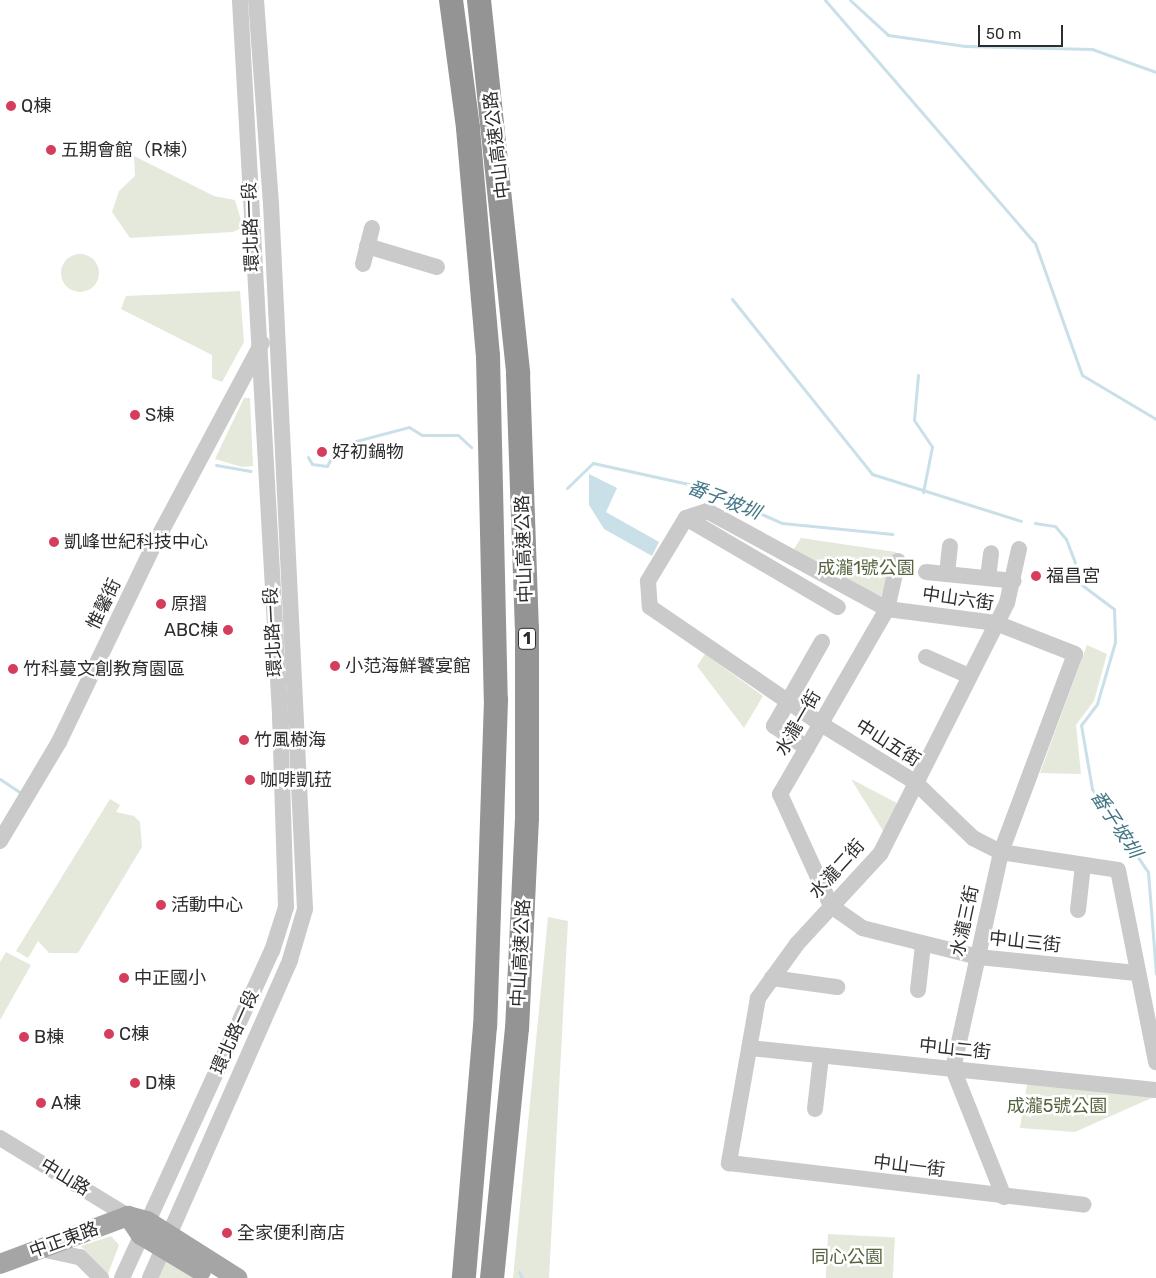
<!DOCTYPE html>
<html>
<head>
<meta charset="utf-8">
<style>
  body { margin:0 }
  #map { position:relative; width:1156px; height:1278px; overflow:hidden; background:#fff; font-family:Rubik,"Noto Sans TC",sans-serif }
  div>[style] { position:absolute }
  [style*='--x'] { left:calc(var(--x)*1px); top:calc(var(--y)*1px); width:calc(var(--w)*1px); rotate:calc(var(--a)*1deg) }
  .green>* { inset:0; background:#e5e9db; transform-origin:0 0 }
  .round { border-radius:50% }
  .water>* { inset:0; background:#c9e0e8 }
  .stream>* { height:3px; margin:-1.5px; padding:0 1.5px; transform-origin:1.5px; border-radius:1.5px; background:#c9e0e8 }
  .minor>* { height:16px; margin:-8px; padding:0 8px; transform-origin:8px; border-radius:8px; background:#cacaca }
  .major>* { height:20px; margin:-10px; padding:0 10px; transform-origin:10px; border-radius:10px; background:#a5a5a5 }
  .highway>* { height:24px; margin:-12px; padding:0 12px; transform-origin:12px; border-radius:12px; background:#949494 }
  .dots>* { width:14px; height:14px; translate:-50% -50%; box-sizing:border-box; border:2px solid #fff; border-radius:50% }
  span { translate:-50% -50%; white-space:nowrap; text-align:center; line-height:1.15; -webkit-text-stroke:5px #fff; paint-order:stroke }
  .shield-label span { padding:1px 4px; background:#fff; border:1px solid; border-radius:4px; -webkit-text-stroke-width:0 }
  .shield-label { font-size:16px; color:#2d2d2d; font-weight:700 }
  .poi-label { font-size:18px; color:#2d2d2d }
  .left { translate:0 -50%; text-align:left }
  .right { translate:-100% -50%; text-align:right }
  .street-label { font-size:18px; color:#2d2d2d }
  .park-label { font-size:18px; color:#55643e }
  .water-label { font-size:19px; color:#427687; font-style:italic }
  .scale { position:absolute; left:978px; top:25px; width:85px; height:22px; box-sizing:border-box; border:2px solid #2d2d2d; border-top:0; padding-left:6px; font-size:15px; line-height:18px; white-space:nowrap; color:#2d2d2d; -webkit-text-stroke:4px #fff; paint-order:stroke }
</style>
</head>
<body>
<div id="map">
  <div class="green">
    <div style="clip-path:polygon(134px 156px,214px 196px,235px 200px,243px 227px,233px 232px,130px 238px,112px 212px,119px 191px,135px 176px)"></div>
    <div class="round" style="left:61px;top:254px;width:38px;height:38px"></div>
    <div style="clip-path:polygon(240px 291px,244px 342px,222px 382px,212px 378px,212px 355px,121px 309px,126px 296px)"></div>
    <div style="clip-path:polygon(244px 398px,250px 398px,253px 466px,242px 467px,215px 459px)"></div>
    <div style="clip-path:polygon(801px 538px,896px 552px,880px 600px,792px 552px)"></div>
    <div style="clip-path:polygon(1087px 645px,1107px 654px,1094px 701px,1076px 725px,1081px 774px,1040px 773px)"></div>
    <div style="clip-path:polygon(705px 654px,763px 696px,744px 728px,697px 666px)"></div>
    <div style="clip-path:polygon(851px 779px,899px 804px,885px 834px)"></div>
    <div style="clip-path:polygon(110px 799px,120px 805px,116px 812px,134px 816px,140px 822px,142px 847px,78px 953px,49px 953px,38px 941px,28px 958px,16px 951px)"></div>
    <div style="clip-path:polygon(548px 917px,568px 921px,549px 1278px,513px 1278px)"></div>
    <div style="clip-path:polygon(6px 952px,31px 965px,0 1020px,0 962px)"></div>
    <div style="clip-path:polygon(1028px 1078px,1156px 1096px,1075px 1132px,1020px 1128px)"></div>
    <div style="left:828px;top:1234px;width:67px;height:44px;rotate:3deg"></div>
    <div style="clip-path:polygon(111px 1236px,119px 1245px,108px 1274px,81px 1246px)"></div>
    <div style="clip-path:polygon(167px 1257px,203px 1278px,157px 1278px)"></div>
  </div>
  <div class="water">
    <div style="clip-path:polygon(589px 474px,617px 488px,606px 512px,659px 542px,652px 556px,604px 529px,589px 505px)"></div>
  </div>
  <div class="stream">
    <div style="--x:825;--y:0;--w:321;--a:49.2"></div>
    <div style="--x:1035;--y:243;--w:140;--a:70.4"></div>
    <div style="--x:1082;--y:375;--w:86;--a:30.7"></div>
    <div style="--x:850;--y:0;--w:52;--a:42.6"></div>
    <div style="--x:888;--y:35;--w:78;--a:8.1"></div>
    <div style="--x:965;--y:46;--w:127;--a:1.4"></div>
    <div style="--x:1092;--y:49;--w:68;--a:19.8"></div>
    <div style="--x:732;--y:299;--w:224;--a:51.3"></div>
    <div style="--x:872;--y:474;--w:156;--a:17.5"></div>
    <div style="--x:918;--y:375;--w:45;--a:95.1"></div>
    <div style="--x:914;--y:420;--w:32;--a:56"></div>
    <div style="--x:932;--y:447;--w:46;--a:101.3"></div>
    <div style="--x:308;--y:457;--w:8;--a:60"></div>
    <div style="--x:312;--y:464;--w:15;--a:8"></div>
    <div style="--x:327;--y:466;--w:22;--a:-63"></div>
    <div style="--x:337;--y:446;--w:74;--a:-14.8"></div>
    <div style="--x:409;--y:427;--w:15;--a:32"></div>
    <div style="--x:422;--y:435;--w:36;--a:0"></div>
    <div style="--x:458;--y:435;--w:18;--a:43"></div>
    <div style="--x:216;--y:465;--w:35;--a:10"></div>
    <div style="--x:567;--y:488;--w:36;--a:-44"></div>
    <div style="--x:593;--y:463;--w:107;--a:12.4"></div>
    <div style="--x:698;--y:486;--w:92;--a:23.8"></div>
    <div style="--x:782;--y:523;--w:111;--a:5.7"></div>
    <div style="--x:1035;--y:523;--w:20;--a:9"></div>
    <div style="--x:1055;--y:526;--w:17;--a:50"></div>
    <div style="--x:1066;--y:539;--w:25;--a:69"></div>
    <div style="--x:1074;--y:579;--w:50;--a:36.9"></div>
    <div style="--x:1114;--y:609;--w:33;--a:88"></div>
    <div style="--x:1115;--y:642;--w:65;--a:106.2"></div>
    <div style="--x:1097;--y:704;--w:26;--a:127"></div>
    <div style="--x:1081;--y:725;--w:65;--a:80.2"></div>
    <div style="--x:1092;--y:789;--w:100;--a:56"></div>
    <div style="--x:1148;--y:872;--w:102;--a:85.5"></div>
    <div style="--x:0;--y:779;--w:23;--a:34"></div>
    <div style="--x:519;--y:1272;--w:7;--a:63"></div>
  </div>
  <div class="minor">
    <div style="--x:367;--y:246;--w:73;--a:16.7"></div>
    <div style="--x:363;--y:264;--w:37;--a:-76"></div>
    <div style="--x:686;--y:518;--w:176;--a:30.4"></div>
    <div style="--x:1019;--y:549;--w:55;--a:102.5"></div>
    <div style="--x:1007;--y:603;--w:281;--a:116.8"></div>
    <div style="--x:880;--y:854;--w:122;--a:132.7"></div>
    <div style="--x:797;--y:944;--w:67;--a:125.8"></div>
    <div style="--x:758;--y:998;--w:168;--a:100"></div>
    <div style="--x:729;--y:1163;--w:357;--a:6.7"></div>
    <div style="--x:898;--y:561;--w:49;--a:102.9"></div>
    <div style="--x:887;--y:609;--w:214;--a:120"></div>
    <div style="--x:780;--y:794;--w:123;--a:65.5"></div>
    <div style="--x:831;--y:906;--w:38;--a:35"></div>
    <div style="--x:862;--y:928;--w:120;--a:14"></div>
    <div style="--x:978;--y:957;--w:159;--a:5.8"></div>
    <div style="--x:926;--y:572;--w:88;--a:5.8"></div>
    <div style="--x:947;--y:574;--w:28;--a:-84"></div>
    <div style="--x:988;--y:578;--w:25;--a:-83"></div>
    <div style="--x:926;--y:657;--w:47;--a:23.8"></div>
    <div style="--x:807;--y:748;--w:40;--a:-146"></div>
    <div style="--x:774;--y:726;--w:97;--a:-60.3"></div>
    <div style="--x:0;--y:841;--w:115;--a:-59.2"></div>
    <div style="--x:59;--y:742;--w:219;--a:-64.3"></div>
    <div style="--x:154;--y:545;--w:229;--a:-61.9"></div>
    <div style="--x:1078;--y:910;--w:45;--a:-83.7"></div>
    <div style="--x:772;--y:978;--w:66;--a:7.9"></div>
    <div style="--x:918;--y:990;--w:45;--a:-83.7"></div>
    <div style="--x:750;--y:1048;--w:408;--a:5.9"></div>
    <div style="--x:815;--y:1109;--w:53;--a:-83.5"></div>
    <div style="--x:0;--y:1138;--w:150;--a:31.4"></div>
    <div style="--x:1004;--y:1197;--w:138;--a:-111.7"></div>
    <div style="--x:953;--y:1069;--w:222;--a:-77.5"></div>
    <div style="--x:1001;--y:852;--w:211;--a:-69.5"></div>
    <div style="--x:1075;--y:654;--w:85;--a:-158.6"></div>
    <div style="--x:996;--y:623;--w:110;--a:-172.7"></div>
    <div style="--x:887;--y:609;--w:205;--a:-151.4"></div>
    <div style="--x:707;--y:511;--w:22;--a:162"></div>
    <div style="--x:686;--y:518;--w:74;--a:121.1"></div>
    <div style="--x:648;--y:581;--w:26;--a:86"></div>
    <div style="--x:650;--y:607;--w:207;--a:34.4"></div>
    <div style="--x:821;--y:724;--w:110;--a:31.7"></div>
    <div style="--x:915;--y:782;--w:81;--a:44"></div>
    <div style="--x:973;--y:838;--w:31;--a:27"></div>
    <div style="--x:1001;--y:852;--w:118;--a:8.7"></div>
    <div style="--x:1118;--y:870;--w:196;--a:78.8"></div>
    <div style="--x:41;--y:1249;--w:40;--a:12"></div>
    <div style="--x:80;--y:1257;--w:30;--a:45"></div>
    <div style="--x:122;--y:1278;--w:360;--a:-65.4"></div>
    <div style="--x:272;--y:951;--w:46;--a:-72.3"></div>
    <div style="--x:286;--y:907;--w:193;--a:-91.8"></div>
    <div style="--x:280;--y:714;--w:715;--a:-93.21"></div>
    <div style="--x:150;--y:1278;--w:347;--a:-66.2"></div>
    <div style="--x:290;--y:960;--w:53;--a:-73.6"></div>
    <div style="--x:305;--y:909;--w:706;--a:-92.76"></div>
    <div style="--x:271;--y:204;--w:205;--a:-94.2"></div>
  </div>
  <div class="major">
    <div style="--x:128;--y:1216;--w:20;--a:15"></div>
    <div style="--x:147;--y:1221;--w:107;--a:32.3"></div>
    <div style="--x:128;--y:1216;--w:23;--a:56"></div>
    <div style="--x:141;--y:1235;--w:70;--a:31"></div>
    <div style="--x:0;--y:1264;--w:137;--a:-20.6"></div>
  </div>
  <div class="highway">
    <div style="--x:451;--y:0;--w:129;--a:82.4"></div>
    <div style="--x:468;--y:128;--w:229;--a:85"></div>
    <div style="--x:488;--y:356;--w:344;--a:88.7"></div>
    <div style="--x:496;--y:700;--w:326;--a:91.9"></div>
    <div style="--x:485;--y:1026;--w:253;--a:94.8"></div>
    <div style="--x:479;--y:0;--w:376;--a:84"></div>
    <div style="--x:518;--y:374;--w:254;--a:88"></div>
    <div style="--x:527;--y:628;--w:190;--a:90"></div>
    <div style="--x:527;--y:818;--w:210;--a:92.7"></div>
    <div style="--x:517;--y:1028;--w:251;--a:95.7"></div>
  </div>
  <div class="dots">
    <div style="left:11px;top:106px;background:#d53d5d"></div>
    <div style="left:51px;top:150px;background:#d53d5d"></div>
    <div style="left:135px;top:415px;background:#d53d5d"></div>
    <div style="left:322px;top:452px;background:#d53d5d"></div>
    <div style="left:54px;top:542px;background:#d53d5d"></div>
    <div style="left:1036px;top:576px;background:#d53d5d"></div>
    <div style="left:161px;top:604px;background:#d53d5d"></div>
    <div style="left:228px;top:630px;background:#d53d5d"></div>
    <div style="left:335px;top:666px;background:#d53d5d"></div>
    <div style="left:13px;top:669px;background:#d53d5d"></div>
    <div style="left:244px;top:740px;background:#d53d5d"></div>
    <div style="left:250px;top:780px;background:#d53d5d"></div>
    <div style="left:161px;top:905px;background:#d53d5d"></div>
    <div style="left:124px;top:978px;background:#d53d5d"></div>
    <div style="left:109px;top:1034px;background:#d53d5d"></div>
    <div style="left:24px;top:1037px;background:#d53d5d"></div>
    <div style="left:135px;top:1083px;background:#d53d5d"></div>
    <div style="left:41px;top:1103px;background:#d53d5d"></div>
    <div style="left:227px;top:1233px;background:#d53d5d"></div>
  </div>
  <div class="shield-label">
    <span style="left:527px;top:639px">1</span>
  </div>
  <div class="poi-label">
    <span class="left" style="left:21px;top:106px">Q棟</span>
    <span class="left" style="left:61px;top:150px">五期會館（R棟）</span>
    <span class="left" style="left:145px;top:415px">S棟</span>
    <span class="left" style="left:332px;top:452px">好初鍋物</span>
    <span class="left" style="left:64px;top:542px">凱峰世紀科技中心</span>
    <span class="left" style="left:1046px;top:576px">福昌宮</span>
    <span class="left" style="left:171px;top:604px">原摺</span>
    <span class="right" style="left:218px;top:630px">ABC棟</span>
    <span class="left" style="left:345px;top:666px">小范海鮮饕宴館</span>
    <span class="left" style="left:23px;top:669px">竹科蔓文創教育園區</span>
    <span class="left" style="left:254px;top:740px">竹風樹海</span>
    <span class="left" style="left:260px;top:780px">咖啡凱菈</span>
    <span class="left" style="left:171px;top:905px">活動中心</span>
    <span class="left" style="left:134px;top:978px">中正國小</span>
    <span class="left" style="left:119px;top:1034px">C棟</span>
    <span class="left" style="left:34px;top:1037px">B棟</span>
    <span class="left" style="left:145px;top:1083px">D棟</span>
    <span class="left" style="left:51px;top:1103px">A棟</span>
    <span class="left" style="left:237px;top:1233px">全家便利商店</span>
  </div>
  <div class="street-label">
    <span style="left:497px;top:145px;rotate:-97deg">中山高速公路</span>
    <span style="left:251px;top:227px;rotate:-92deg">環北路一段</span>
    <span style="left:524px;top:549px;rotate:-92deg">中山高速公路</span>
    <span style="left:958px;top:599px;rotate:8deg">中山六街</span>
    <span style="left:104px;top:604px;rotate:-64deg">惟馨街</span>
    <span style="left:273px;top:632px;rotate:-93deg">環北路一段</span>
    <span style="left:798px;top:723px;rotate:-60deg">水瀧一街</span>
    <span style="left:888px;top:743px;rotate:32deg">中山五街</span>
    <span style="left:837px;top:869px;rotate:-48deg">水瀧二街</span>
    <span style="left:965px;top:921px;rotate:-78deg">水瀧三街</span>
    <span style="left:1025px;top:942px;rotate:6deg">中山三街</span>
    <span style="left:521px;top:953px;rotate:-87deg">中山高速公路</span>
    <span style="left:235px;top:1032px;rotate:-66deg">環北路一段</span>
    <span style="left:955px;top:1049px;rotate:6deg">中山二街</span>
    <span style="left:909px;top:1166px;rotate:7deg">中山一街</span>
    <span style="left:65px;top:1177px;rotate:31deg">中山路</span>
    <span style="left:64px;top:1240px;rotate:-20deg">中正東路</span>
  </div>
  <div class="park-label">
    <span style="left:866px;top:568px">成瀧1號公園</span>
    <span style="left:1057px;top:1106px">成瀧5號公園</span>
    <span style="left:847px;top:1257px">同心公園</span>
  </div>
  <div class="water-label">
    <span style="left:724px;top:500px;rotate:21deg">番子坡圳</span>
    <span style="left:1116px;top:824px;rotate:57deg">番子坡圳</span>
  </div>
  <div class="scale">50 m</div>
</div>
</body>
</html>
